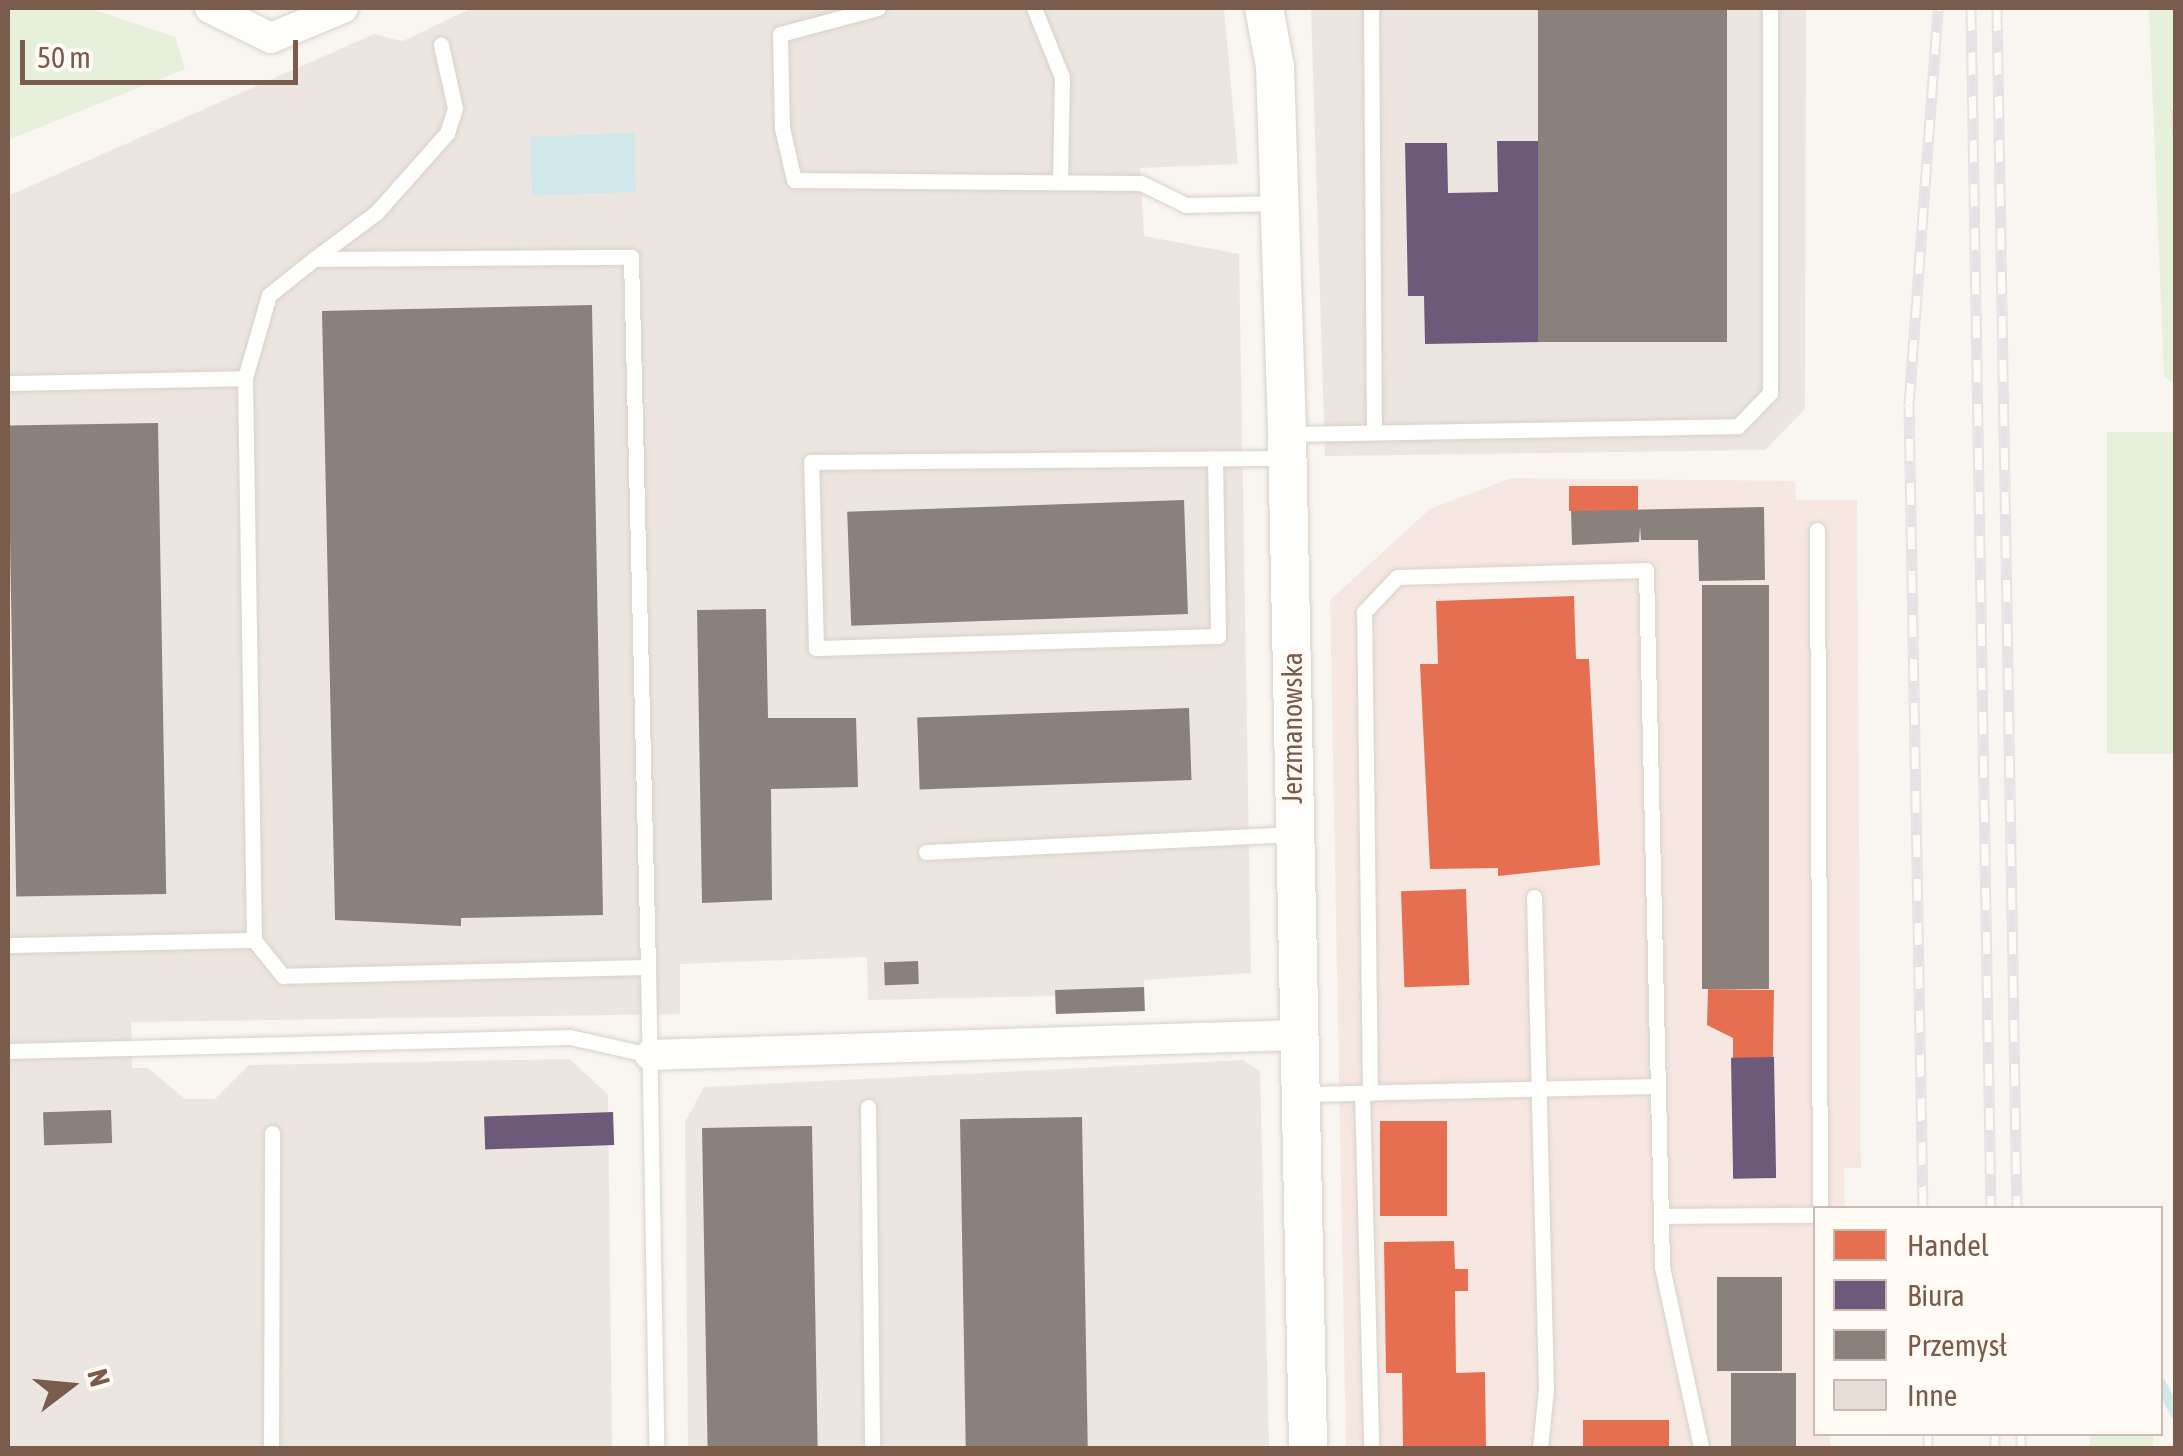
<!DOCTYPE html>
<html>
<head>
<meta charset="utf-8">
<style>
  body { margin:0 }
  #map { position:relative; width:2183px; height:1456px; overflow:hidden; background:#f9f5f0; font-family:"Asap Condensed",sans-serif }
  div>[style] { position:absolute }
  [style*='--x'] { left:calc(var(--x)*1px); top:calc(var(--y)*1px); width:calc(var(--w)*1px); rotate:calc(var(--a)*1deg) }
  .commercial>* { inset:0; background:#f6e8e1 }
  .industrial>* { inset:0; background:#ede5e0 }
  .green>* { inset:0; background:#e7f0db; transform-origin:0 0 }
  .water>* { inset:0; background:#d0e8ea; transform-origin:0 0 }
  .shops>* { inset:0; background:#e76f51; transform-origin:0 0 }
  .offices>* { inset:0; background:#6d597a; transform-origin:0 0 }
  .industry>* { inset:0; background:#8a817c; transform-origin:0 0 }
  .stream>* { height:11px; margin:-5.5px; padding:0 5.5px; transform-origin:5.5px; border-radius:5.5px; background:#d0e8ea }
  .building>* { inset:0; background:#e6ded7 }
  .roads { filter:drop-shadow(0 0 2px #d7d1cb) drop-shadow(0 0 2px #d7d1cb) }
  .service>* { height:15px; margin:-7.5px; padding:0 7.5px; transform-origin:7.5px; border-radius:7.5px; background:#fefefd }
  .minor>* { height:30px; margin:-15px; padding:0 15px; transform-origin:15px; border-radius:15px; background:#fefefd }
  .tertiary>* { height:38px; margin:-19px; padding:0 19px; transform-origin:19px; border-radius:19px; background:#fefefd }
  .rail>* { height:11px; margin-top:-5.5px; transform-origin:0; background:repeating-linear-gradient(90deg,#fffaf3 0 22px,#e6e3e7 0 44px); box-sizing:border-box; border-block:2px solid #e6e3e7 }
  span { translate:-50% -50%; white-space:nowrap; text-align:center; line-height:1.15; -webkit-text-stroke:10px #fffaf3; paint-order:stroke }
  .street-label { font-size:28px; color:#7a5c4d }
  .frame { position:absolute; inset:0; border:10px solid #7a5c4d; pointer-events:none }
  .legend { position:absolute; left:1813px; top:1206px; width:350px; height:230px; box-sizing:border-box; background:#fffaf3; border:2px solid #cabbb1; margin:0; padding:12px 18px; list-style:none; font-size:30px; color:#7a5c4d }
  .legend li { display:flex; align-items:center; gap:20px; height:50px }
  .legend b { width:50px; border:2px solid #cabbb1 }
  .north { position:absolute; left:20px; top:1336px; width:100px; height:100px; -webkit-text-stroke:8px #fffaf3; paint-order:stroke; rotate:74deg; font-size:28px; font-weight:700; line-height:40px; text-align:center; color:#7a5c4d }
  .north::after { content:''; display:block; margin:auto; width:35px; height:45px; background:#7a5c4d; clip-path:polygon(50% 0,100% 100%,50% 72%,0 100%) }
  .scale { position:absolute; left:20px; top:40px; width:278px; height:45px; box-sizing:border-box; border:5px solid #7a5c4d; border-top:0; padding-left:12px; font-size:30px; line-height:35px; white-space:nowrap; color:#7a5c4d; -webkit-text-stroke:8px #fffaf3; paint-order:stroke }
</style>
</head>
<body>
<div id="map">
  <div class="commercial">
    <div style="clip-path:polygon(1511px 478px,1795px 481px,1796px 500px,1857px 500px,1861px 1168px,1844px 1168px,1845px 1208px,1816px 1208px,1816px 1434px,1829px 1434px,1831px 1448px,1346px 1448px,1330px 600px,1430px 509px)"></div>
  </div>
  <div class="industrial">
    <div style="clip-path:polygon(472px 8px,1224px 8px,1238px 164px,1140px 168px,1144px 236px,1239px 254px,1251px 973px,1144px 980px,1145px 1011px,1056px 1013px,1055px 996px,868px 1000px,867px 957px,680px 964px,680px 1014px,131px 1022px,132px 1068px,148px 1068px,185px 1099px,215px 1099px,249px 1065px,570px 1059px,608px 1095px,612px 1448px,8px 1448px,8px 196px,374px 34px,403px 41px)"></div>
    <div style="clip-path:polygon(1311px 8px,1806px 8px,1805px 409px,1765px 450px,1325px 456px)"></div>
    <div style="clip-path:polygon(1243px 1060px,1260px 1071px,1269px 1448px,688px 1448px,685px 1122px,704px 1087px)"></div>
  </div>
  <div class="green">
    <div style="clip-path:polygon(8px 8px,89px 8px,175px 37px,185px 69px,8px 140px)"></div>
    <div style="clip-path:polygon(2149px 8px,2175px 8px,2175px 386px,2164px 376px)"></div>
    <div style="left:2175px;top:432px;width:322px;height:68px;rotate:90deg"></div>
    <div style="left:2090px;top:1434px;width:63px;height:14px"></div>
  </div>
  <div class="water">
    <div style="left:634px;top:133px;width:59px;height:104px;rotate:88deg"></div>
  </div>
  <div class="shops">
    <div style="left:1569px;top:486px;width:69px;height:25px"></div>
    <div style="clip-path:polygon(1574px 596px,1576px 659px,1589px 659px,1600px 865px,1498px 876px,1498px 868px,1430px 869px,1420px 664px,1438px 664px,1436px 601px)"></div>
    <div style="left:1466px;top:889px;width:96px;height:65px;rotate:88deg"></div>
    <div style="clip-path:polygon(1708px 989px,1774px 990px,1773px 1058px,1733px 1058px,1733px 1038px,1707px 1025px)"></div>
    <div style="left:1380px;top:1121px;width:67px;height:95px"></div>
    <div style="clip-path:polygon(1454px 1241px,1455px 1269px,1468px 1269px,1468px 1291px,1455px 1291px,1456px 1373px,1485px 1372px,1486px 1448px,1403px 1448px,1402px 1373px,1386px 1373px,1384px 1242px)"></div>
    <div style="left:1669px;top:1420px;width:28px;height:86px;rotate:90deg"></div>
  </div>
  <div class="offices">
    <div style="clip-path:polygon(1497px 141px,1541px 141px,1544px 342px,1425px 344px,1424px 296px,1408px 296px,1405px 143px,1447px 143px,1448px 193px,1498px 192px)"></div>
    <div style="left:1774px;top:1057px;width:121px;height:43px;rotate:89deg"></div>
    <div style="left:613px;top:1112px;width:33px;height:129px;rotate:88deg"></div>
  </div>
  <div class="industry">
    <div style="left:1538px;top:8px;width:189px;height:334px"></div>
    <div style="clip-path:polygon(592px 305px,603px 915px,461px 918px,461px 926px,335px 920px,322px 311px)"></div>
    <div style="left:158px;top:423px;width:471px;height:150px;rotate:89deg"></div>
    <div style="left:1184px;top:500px;width:114px;height:337px;rotate:88deg"></div>
    <div style="clip-path:polygon(1764px 507px,1765px 580px,1699px 581px,1698px 540px,1641px 540px,1640px 526px,1639px 542px,1572px 545px,1571px 511px)"></div>
    <div style="left:1702px;top:585px;width:67px;height:404px"></div>
    <div style="clip-path:polygon(766px 609px,768px 718px,856px 718px,858px 787px,771px 789px,772px 900px,702px 903px,697px 610px)"></div>
    <div style="left:1189px;top:708px;width:72px;height:272px;rotate:88deg"></div>
    <div style="left:918px;top:961px;width:23px;height:34px;rotate:88deg"></div>
    <div style="left:1144px;top:987px;width:24px;height:89px;rotate:88deg"></div>
    <div style="left:111px;top:1110px;width:33px;height:68px;rotate:88deg"></div>
    <div style="left:1082px;top:1117px;width:331px;height:122px;rotate:89deg"></div>
    <div style="left:812px;top:1126px;width:322px;height:110px;rotate:89deg"></div>
    <div style="left:1717px;top:1277px;width:65px;height:94px"></div>
    <div style="left:1796px;top:1373px;width:75px;height:65px;rotate:90deg"></div>
  </div>
  <div class="stream">
    <div style="--x:2160;--y:1383;--w:36;--a:63"></div>
  </div>
  <div class="building">
    <div style="clip-path:polygon(2171px 110px,2176px 110px,2176px 135px,2172px 135px)"></div>
  </div>
  <div class="roads">
    <div class="service">
      <div style="--x:878;--y:8;--w:101;--a:165.1"></div>
      <div style="--x:780;--y:34;--w:94;--a:88.8"></div>
      <div style="--x:782;--y:128;--w:53;--a:77"></div>
      <div style="--x:794;--y:180;--w:347;--a:0.5"></div>
      <div style="--x:1141;--y:183;--w:50;--a:26.1"></div>
      <div style="--x:1186;--y:205;--w:94;--a:-1.2"></div>
      <div style="--x:1034;--y:8;--w:74;--a:67.9"></div>
      <div style="--x:1062;--y:77;--w:105;--a:91.1"></div>
      <div style="--x:1371;--y:8;--w:423;--a:89.6"></div>
      <div style="--x:314;--y:259;--w:77;--a:-36.6"></div>
      <div style="--x:376;--y:213;--w:107;--a:-48.4"></div>
      <div style="--x:447;--y:133;--w:26;--a:-72"></div>
      <div style="--x:455;--y:108;--w:65;--a:-102.5"></div>
      <div style="--x:8;--y:383;--w:237;--a:-1.2"></div>
      <div style="--x:1287;--y:434;--w:451;--a:-1"></div>
      <div style="--x:1738;--y:426;--w:46;--a:-45.9"></div>
      <div style="--x:1770;--y:393;--w:385;--a:-90"></div>
      <div style="--x:1215;--y:459;--w:177;--a:89"></div>
      <div style="--x:1218;--y:636;--w:402;--a:178.3"></div>
      <div style="--x:816;--y:648;--w:186;--a:-91.5"></div>
      <div style="--x:811;--y:462;--w:477;--a:-0.5"></div>
      <div style="--x:1817;--y:530;--w:678;--a:89.75"></div>
      <div style="--x:926;--y:852;--w:366;--a:-2.8"></div>
      <div style="--x:1534;--y:897;--w:492;--a:88.6"></div>
      <div style="--x:1546;--y:1389;--w:59;--a:95.8"></div>
      <div style="--x:8;--y:945;--w:246;--a:-1.2"></div>
      <div style="--x:648;--y:967;--w:365;--a:178.6"></div>
      <div style="--x:283;--y:976;--w:46;--a:-128.9"></div>
      <div style="--x:254;--y:940;--w:562;--a:-90.92"></div>
      <div style="--x:245;--y:378;--w:86;--a:-73.9"></div>
      <div style="--x:269;--y:295;--w:58;--a:-38.7"></div>
      <div style="--x:314;--y:259;--w:317;--a:-0.4"></div>
      <div style="--x:631;--y:257;--w:710;--a:88.63"></div>
      <div style="--x:648;--y:967;--w:481;--a:89"></div>
      <div style="--x:8;--y:1051;--w:562;--a:-1.43"></div>
      <div style="--x:570;--y:1037;--w:82;--a:12.7"></div>
      <div style="--x:1362;--y:1093;--w:355;--a:88.5"></div>
      <div style="--x:1370;--y:1093;--w:481;--a:-90.7"></div>
      <div style="--x:1364;--y:612;--w:48;--a:-46.7"></div>
      <div style="--x:1397;--y:577;--w:249;--a:-1.6"></div>
      <div style="--x:1646;--y:570;--w:697;--a:88.68"></div>
      <div style="--x:1662;--y:1267;--w:185;--a:77.8"></div>
      <div style="--x:1303;--y:1094;--w:353;--a:-1.3"></div>
      <div style="--x:868;--y:1107;--w:341;--a:89.3"></div>
      <div style="--x:1661;--y:1216;--w:155;--a:-0.4"></div>
      <div style="--x:271;--y:1448;--w:315;--a:-89.8"></div>
    </div>
    <div class="minor">
      <div style="--x:210;--y:8;--w:68;--a:26.2"></div>
      <div style="--x:271;--y:38;--w:78;--a:-22.6"></div>
      <div style="--x:650;--y:1055;--w:648;--a:-1.77"></div>
    </div>
    <div class="tertiary">
      <div style="--x:1264;--y:8;--w:60;--a:79.4"></div>
      <div style="--x:1275;--y:67;--w:367;--a:88.1"></div>
      <div style="--x:1287;--y:434;--w:1014;--a:88.81"></div>
    </div>
  </div>
  <div class="rail">
    <div style="--x:1971;--y:8;--w:1200;--a:89.05"></div>
    <div style="--x:1997;--y:8;--w:1200;--a:89.05"></div>
    <div style="--x:1923;--y:1208;--w:803;--a:-91"></div>
    <div style="--x:1909;--y:405;--w:398;--a:-85.8"></div>
    <div style="--x:1928;--y:1434;--w:14;--a:90"></div>
    <div style="--x:1995;--y:1434;--w:14;--a:90"></div>
    <div style="--x:2021;--y:1434;--w:14;--a:90"></div>
  </div>
  <div class="street-label">
    <span style="left:1292px;top:728px;rotate:-90deg">Jerzmanowska</span>
  </div>
  <div class="frame"></div>
  <ul class="legend">
  <li><b style="height:28px;background:#e76f51"></b>Handel</li>
  <li><b style="height:28px;background:#6d597a"></b>Biura</li>
  <li><b style="height:28px;background:#8a817c"></b>Przemysł</li>
  <li><b style="height:28px;background:#e6ded7"></b>Inne</li>
  </ul>
  <div class="north">N</div>
  <div class="scale">50 m</div>
</div>
</body>
</html>
